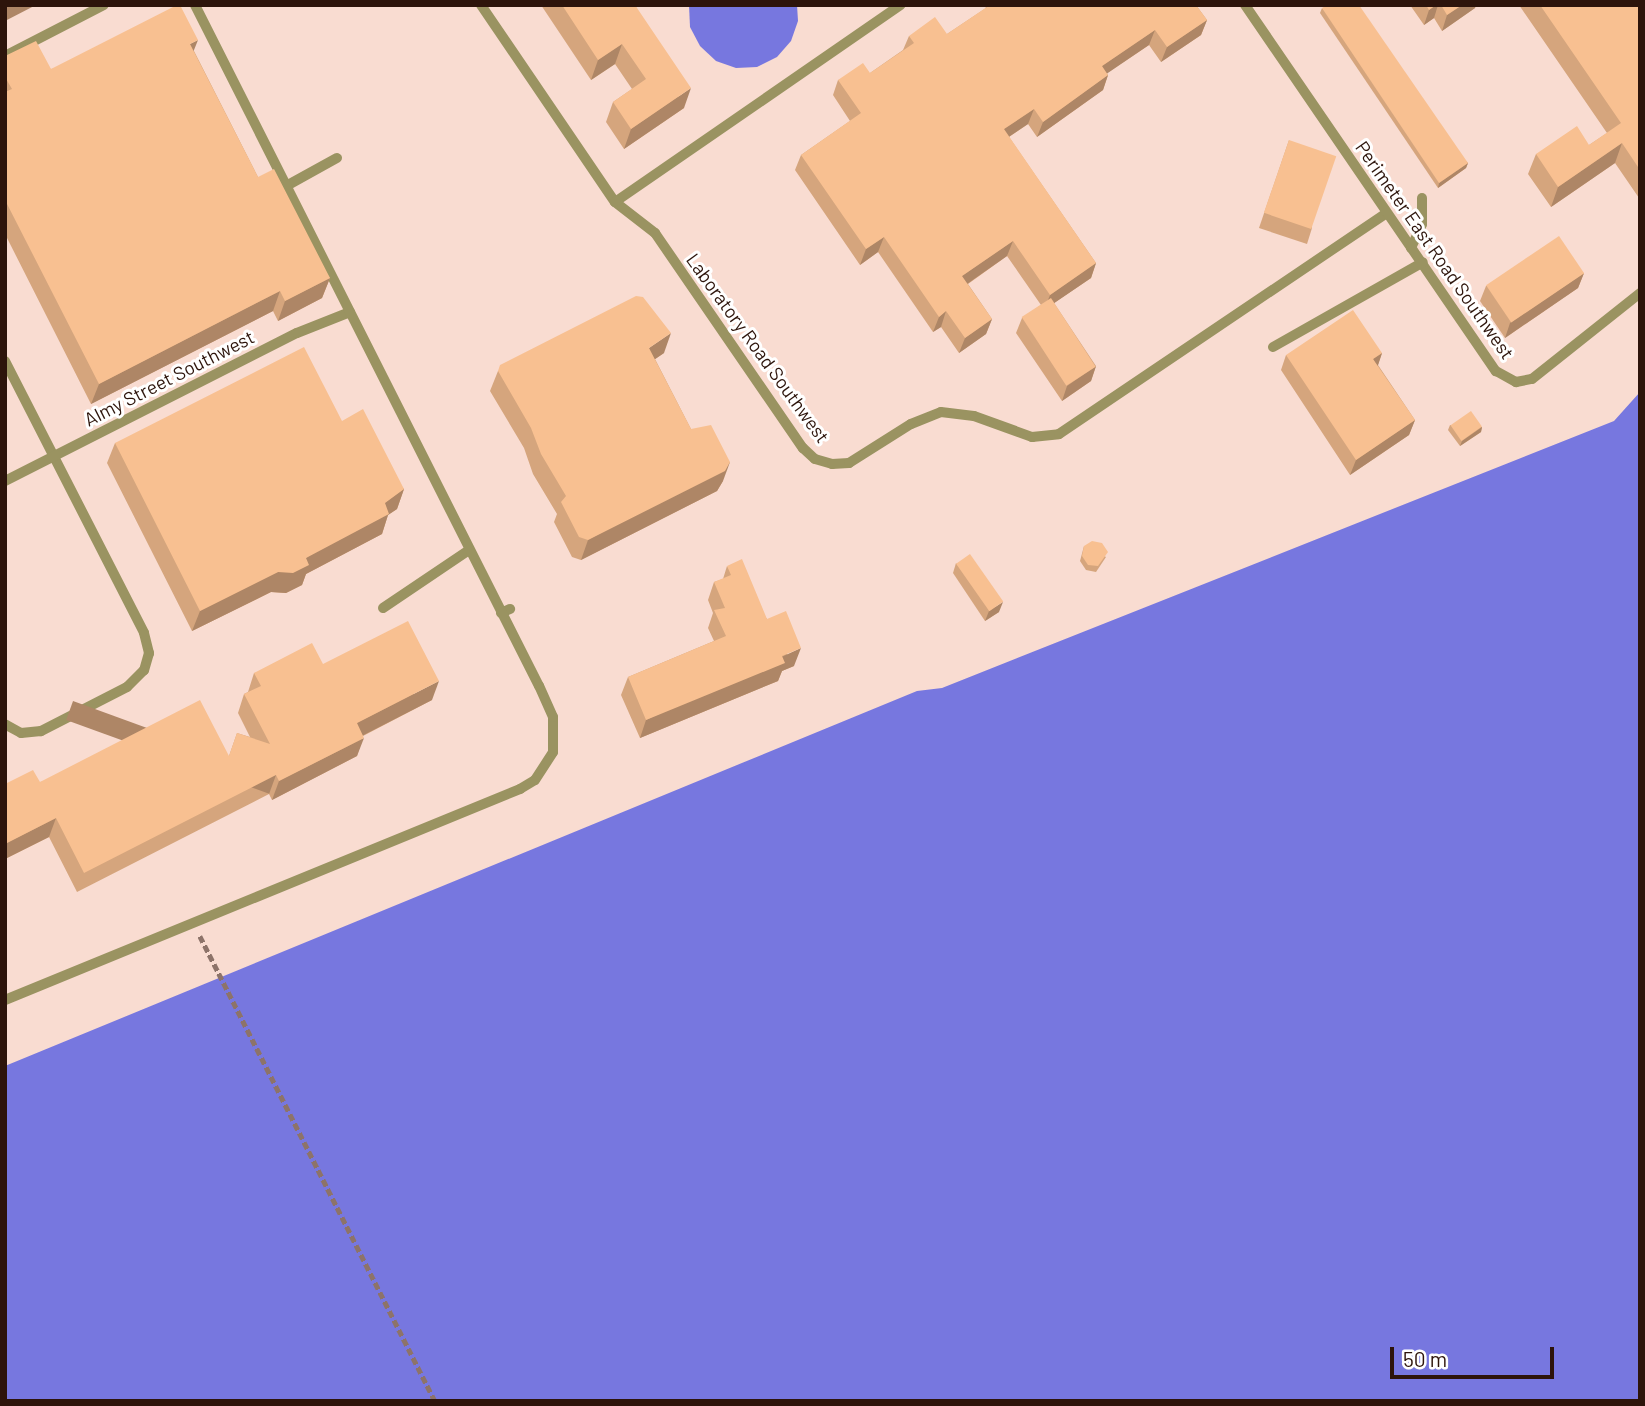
<!DOCTYPE html>
<html>
<head>
<meta charset="utf-8">
<style>
  body { margin:0 }
  #map { position:relative; width:1645px; height:1406px; overflow:hidden; background:#f9dcd1; font-family:Barlow,sans-serif }
  div>[style] { position:absolute }
  [style*='--x'] { left:calc(var(--x)*1px); top:calc(var(--y)*1px); width:calc(var(--w)*1px); rotate:calc(var(--a)*1deg) }
  .water>* { inset:0; background:#7777df }
  .path>* { height:4.5px; margin-top:-2.25px; transform-origin:0; background:repeating-linear-gradient(90deg,#8d7369 0 7px,transparent 0 10.5px) }
  .service>* { height:10px; margin:-5px; padding:0 5px; transform-origin:5px; border-radius:5px; background:#9a9361 }
  .wall>* { inset:0; background:#d5a57d }
  .shaded-wall>* { inset:0; background:#ae8666; transform-origin:0 0 }
  .building>* { inset:0; background:#f8c091; transform-origin:0 0 }
  span { translate:-50% -50%; white-space:nowrap; text-align:center; line-height:1.15; -webkit-text-stroke:6px #fff; paint-order:stroke }
  .street-label { font-size:19px; color:#2d140b }
  .frame { position:absolute; inset:0; border:7px solid #2d140b; pointer-events:none }
  .scale { position:absolute; left:1390px; top:1347px; width:164px; height:32px; box-sizing:border-box; border:4px solid #2d140b; border-top:0; padding-left:9px; font-size:21px; line-height:24px; white-space:nowrap; color:#2d140b; -webkit-text-stroke:5px #fff; paint-order:stroke }
</style>
</head>
<body>
<div id="map">
  <div class="water">
    <div style="clip-path:polygon(689px 5px,797px 5px,798px 21px,791px 41px,777px 57px,757px 67px,736px 68px,716px 61px,700px 46px,690px 27px)"></div>
    <div style="clip-path:polygon(1640px 392px,1640px 1401px,5px 1401px,5px 1066px,917px 691px,942px 688px,1614px 421px)"></div>
  </div>
  <div class="path">
    <div style="--x:200;--y:936;--w:521;--a:63.19"></div>
  </div>
  <div class="service">
    <div style="--x:481;--y:5;--w:238;--a:55.8"></div>
    <div style="--x:615;--y:202;--w:51;--a:37.8"></div>
    <div style="--x:655;--y:233;--w:261;--a:55.5"></div>
    <div style="--x:803;--y:448;--w:16;--a:43"></div>
    <div style="--x:815;--y:459;--w:18;--a:16"></div>
    <div style="--x:832;--y:464;--w:17;--a:-3"></div>
    <div style="--x:849;--y:463;--w:73;--a:-32.2"></div>
    <div style="--x:911;--y:424;--w:32;--a:-22"></div>
    <div style="--x:941;--y:412;--w:33;--a:7"></div>
    <div style="--x:974;--y:416;--w:62;--a:19.9"></div>
    <div style="--x:1032;--y:437;--w:27;--a:-6"></div>
    <div style="--x:1059;--y:434;--w:393;--a:-34"></div>
    <div style="--x:1245;--y:5;--w:444;--a:55.6"></div>
    <div style="--x:1496;--y:371;--w:23;--a:29"></div>
    <div style="--x:1516;--y:382;--w:16;--a:-11"></div>
    <div style="--x:1532;--y:379;--w:138;--a:-38.5"></div>
    <div style="--x:5;--y:56;--w:111;--a:-27.3"></div>
    <div style="--x:288;--y:185;--w:56;--a:-28.9"></div>
    <div style="--x:615;--y:202;--w:347;--a:-34.6"></div>
    <div style="--x:1411;--y:248;--w:26;--a:-65"></div>
    <div style="--x:1422;--y:224;--w:26;--a:-90"></div>
    <div style="--x:1273;--y:347;--w:172;--a:-29.5"></div>
    <div style="--x:5;--y:361;--w:305;--a:62.9"></div>
    <div style="--x:144;--y:633;--w:21;--a:76"></div>
    <div style="--x:149;--y:653;--w:18;--a:106"></div>
    <div style="--x:144;--y:670;--w:24;--a:135"></div>
    <div style="--x:127;--y:687;--w:97;--a:152.9"></div>
    <div style="--x:41;--y:731;--w:20;--a:174"></div>
    <div style="--x:21;--y:733;--w:18;--a:-151"></div>
    <div style="--x:5;--y:481;--w:327;--a:-26.9"></div>
    <div style="--x:297;--y:333;--w:57;--a:-21.6"></div>
    <div style="--x:383;--y:608;--w:104;--a:-34"></div>
    <div style="--x:501;--y:613;--w:10;--a:-24"></div>
    <div style="--x:5;--y:1000;--w:557;--a:-22.28"></div>
    <div style="--x:520;--y:789;--w:17;--a:-31"></div>
    <div style="--x:535;--y:780;--w:33;--a:-57"></div>
    <div style="--x:553;--y:752;--w:35;--a:-90"></div>
    <div style="--x:553;--y:717;--w:34;--a:-114"></div>
    <div style="--x:539;--y:686;--w:763;--a:-116.8"></div>
  </div>
  <div class="wall">
    <div style="clip-path:polygon(541px 5px,635px 5px,684px 108px,624px 149px,606px 122px,613px 102px,632px 89px,615px 64px,591px 80px)"></div>
    <div style="clip-path:polygon(984px 5px,1196px 5px,1207px 20px,1201px 35px,1161px 62px,1149px 45px,1107px 73px,1108px 75px,1103px 90px,1037px 137px,1028px 124px,1009px 137px,1096px 263px,1091px 278px,1054px 303px,1096px 366px,1091px 381px,1062px 401px,1016px 333px,1022px 318px,1041px 305px,1007px 256px,968px 284px,992px 319px,986px 334px,959px 353px,941px 327px,933px 332px,878px 252px,860px 265px,795px 170px,801px 155px,850px 121px,833px 95px,838px 80px,870px 73px,903px 50px,909px 36px,947px 34px,986px 8px)"></div>
    <div style="clip-path:polygon(1410px 5px,1476px 5px,1475px 8px,1442px 31px,1434px 18px,1424px 25px)"></div>
    <div style="clip-path:polygon(1519px 5px,1640px 5px,1640px 198px,1639px 198px,1615px 163px,1551px 207px,1528px 174px,1536px 154px,1589px 145px,1607px 133px)"></div>
    <div style="clip-path:polygon(1322px 8px,1468px 163px,1466px 168px,1438px 188px,1320px 13px)"></div>
    <div style="clip-path:polygon(194px 51px,258px 177px,330px 278px,322px 298px,278px 321px,273px 311px,91px 404px,5px 234px,5px 56px,51px 69px)"></div>
    <div style="clip-path:polygon(1289px 140px,1312px 228px,1307px 244px,1259px 228px)"></div>
    <div style="clip-path:polygon(1584px 273px,1578px 288px,1505px 338px,1480px 301px,1486px 286px)"></div>
    <div style="clip-path:polygon(664px 353px,655px 359px,691px 429px,723px 481px,717px 491px,581px 560px,572px 557px,554px 522px,557px 514px,533px 474px,524px 448px,490px 391px,498px 371px)"></div>
    <div style="clip-path:polygon(1382px 353px,1378px 365px,1415px 420px,1409px 435px,1350px 475px,1281px 370px,1286px 355px)"></div>
    <div style="clip-path:polygon(342px 421px,404px 489px,397px 509px,388px 515px,382px 534px,306px 574px,302px 585px,286px 593px,271px 592px,192px 631px,107px 463px,115px 443px)"></div>
    <div style="clip-path:polygon(1450px 425px,1482px 427px,1481px 432px,1460px 446px,1448px 430px)"></div>
    <div style="clip-path:polygon(1084px 546px,1106px 557px,1096px 572px,1086px 570px,1080px 561px)"></div>
    <div style="clip-path:polygon(956px 563px,999px 612px,985px 621px,953px 573px)"></div>
    <div style="clip-path:polygon(727px 566px,767px 619px,794px 666px,782px 671px,778px 681px,640px 738px,621px 695px,628px 677px,714px 641px,708px 628px,713px 613px,708px 600px,714px 582px,723px 579px)"></div>
    <div style="clip-path:polygon(323px 664px,432px 700px,363px 736px,357px 756px,272px 800px,269px 794px,77px 892px,49px 837px,5px 859px,5px 784px,40px 782px,229px 756px,237px 733px,250px 737px,238px 713px,244px 694px,248px 692px,254px 673px)"></div>
  </div>
  <div class="shaded-wall">
    <div style="clip-path:polygon(5px 5px,36px 5px,5px 21px)"></div>
    <div style="clip-path:polygon(1436px 5px,1438px 5px,1434px 18px,1424px 25px,1429px 10px)"></div>
    <div style="clip-path:polygon(1462px 5px,1476px 5px,1475px 8px,1442px 31px,1447px 15px)"></div>
    <div style="clip-path:polygon(1207px 20px,1201px 35px,1161px 62px,1167px 47px)"></div>
    <div style="clip-path:polygon(1155px 30px,1149px 45px,1096px 81px,1102px 66px)"></div>
    <div style="clip-path:polygon(198px 40px,190px 60px,190px 44px)"></div>
    <div style="clip-path:polygon(622px 44px,615px 64px,591px 80px,598px 60px)"></div>
    <div style="clip-path:polygon(1108px 75px,1103px 90px,1037px 137px,1043px 122px)"></div>
    <div style="clip-path:polygon(691px 88px,684px 108px,624px 149px,631px 129px)"></div>
    <div style="clip-path:polygon(1034px 109px,1028px 124px,998px 144px,1004px 129px)"></div>
    <div style="clip-path:polygon(1622px 143px,1615px 163px,1551px 207px,1558px 187px)"></div>
    <div style="clip-path:polygon(1468px 163px,1466px 168px,1438px 188px,1439px 183px)"></div>
    <div style="clip-path:polygon(884px 237px,878px 252px,860px 265px,866px 249px)"></div>
    <div style="clip-path:polygon(1013px 241px,1007px 256px,957px 291px,962px 276px)"></div>
    <div style="clip-path:polygon(1096px 263px,1091px 278px,1044px 310px,1050px 295px)"></div>
    <div style="clip-path:polygon(1584px 273px,1578px 288px,1505px 338px,1510px 323px)"></div>
    <div style="clip-path:polygon(330px 278px,322px 298px,278px 321px,285px 301px)"></div>
    <div style="clip-path:polygon(280px 291px,273px 311px,91px 404px,99px 384px)"></div>
    <div style="clip-path:polygon(946px 311px,941px 327px,933px 332px,939px 317px)"></div>
    <div style="clip-path:polygon(992px 319px,986px 334px,959px 353px,965px 338px)"></div>
    <div style="clip-path:polygon(671px 333px,664px 353px,642px 368px,649px 348px)"></div>
    <div style="clip-path:polygon(1382px 353px,1377px 368px,1373px 359px)"></div>
    <div style="clip-path:polygon(1096px 366px,1091px 381px,1062px 401px,1067px 386px)"></div>
    <div style="clip-path:polygon(1415px 420px,1409px 435px,1350px 475px,1356px 460px)"></div>
    <div style="clip-path:polygon(1482px 427px,1481px 432px,1460px 446px,1462px 441px)"></div>
    <div style="clip-path:polygon(730px 462px,723px 481px,717px 491px,581px 560px,588px 540px)"></div>
    <div style="clip-path:polygon(404px 489px,397px 509px,388px 515px,382px 534px,306px 574px,302px 585px,286px 593px,271px 592px,192px 631px,200px 611px,306px 558px)"></div>
    <div style="clip-path:polygon(1003px 602px,999px 612px,985px 621px,989px 611px)"></div>
    <div style="clip-path:polygon(801px 648px,794px 666px,782px 671px,778px 681px,640px 738px,646px 720px)"></div>
    <div style="clip-path:polygon(439px 681px,432px 700px,350px 742px,357px 723px)"></div>
    <div style="clip-path:polygon(364px 738px,357px 756px,272px 800px,279px 781px)"></div>
    <div style="left:276px;top:775px;width:20px;height:216px;rotate:110deg"></div>
    <div style="clip-path:polygon(56px 818px,49px 837px,5px 859px,5px 844px)"></div>
  </div>
  <div class="building">
    <div style="clip-path:polygon(177px 5px,180px 5px,198px 40px,190px 44px,258px 177px,274px 169px,330px 278px,285px 301px,280px 291px,99px 384px,5px 200px,5px 92px,12px 89px,5px 77px,5px 56px,36px 41px,51px 69px)"></div>
    <div style="clip-path:polygon(562px 5px,635px 5px,691px 88px,631px 129px,613px 102px,646px 79px,622px 44px,598px 60px)"></div>
    <div style="clip-path:polygon(990px 5px,1196px 5px,1207px 20px,1167px 47px,1155px 30px,1102px 66px,1108px 75px,1043px 122px,1034px 109px,1004px 129px,1096px 263px,1050px 295px,1013px 241px,962px 276px,992px 319px,965px 338px,946px 311px,939px 317px,884px 237px,866px 249px,801px 155px,861px 113px,838px 80px,863px 63px,870px 73px,914px 43px,909px 36px,935px 17px,947px 34px)"></div>
    <div style="clip-path:polygon(1327px 5px,1359px 5px,1468px 163px,1439px 183px,1322px 8px)"></div>
    <div style="clip-path:polygon(1426px 5px,1436px 5px,1429px 10px)"></div>
    <div style="clip-path:polygon(1441px 5px,1462px 5px,1447px 15px)"></div>
    <div style="clip-path:polygon(1540px 5px,1640px 5px,1640px 170px,1622px 143px,1558px 187px,1536px 154px,1577px 126px,1589px 145px,1621px 123px)"></div>
    <div style="left:1289px;top:140px;width:50px;height:77px;rotate:19deg"></div>
    <div style="left:1559px;top:236px;width:45px;height:88px;rotate:56deg"></div>
    <div style="clip-path:polygon(636px 296px,643px 297px,671px 333px,649px 348px,691px 429px,711px 425px,730px 462px,725px 471px,588px 540px,579px 537px,561px 502px,566px 496px,541px 454px,531px 428px,498px 371px,500px 365px)"></div>
    <div style="left:1051px;top:298px;width:82px;height:35px;rotate:57deg"></div>
    <div style="clip-path:polygon(1353px 310px,1382px 353px,1373px 359px,1415px 420px,1356px 460px,1286px 355px)"></div>
    <div style="clip-path:polygon(304px 347px,342px 421px,363px 409px,404px 489px,385px 503px,389px 514px,306px 558px,309px 565px,293px 573px,278px 572px,200px 611px,115px 443px)"></div>
    <div style="left:1471px;top:411px;width:19px;height:25px;rotate:55deg"></div>
    <div style="clip-path:polygon(1092px 541px,1102px 543px,1108px 552px,1098px 566px,1088px 565px,1082px 556px,1084px 546px)"></div>
    <div style="left:970px;top:554px;width:58px;height:17px;rotate:55deg"></div>
    <div style="clip-path:polygon(742px 559px,767px 619px,786px 611px,801px 648px,782px 656px,785px 663px,646px 720px,628px 677px,726px 636px,714px 610px,725px 608px,714px 582px,731px 575px,727px 566px)"></div>
    <div style="clip-path:polygon(408px 621px,439px 681px,357px 723px,364px 738px,279px 781px,276px 775px,84px 873px,56px 818px,5px 844px,5px 784px,33px 770px,40px 782px,200px 700px,229px 756px,237px 733px,270px 744px,244px 694px,261px 686px,254px 673px,312px 643px,323px 664px)"></div>
  </div>
  <div class="street-label">
    <span style="left:1435px;top:250px;rotate:55deg">Perimeter East Road Southwest</span>
    <span style="left:758px;top:348px;rotate:54deg">Laboratory Road Southwest</span>
    <span style="left:169px;top:378px;rotate:-27deg">Almy Street Southwest</span>
  </div>
  <div class="frame"></div>
  <div class="scale">50 m</div>
</div>
</body>
</html>
